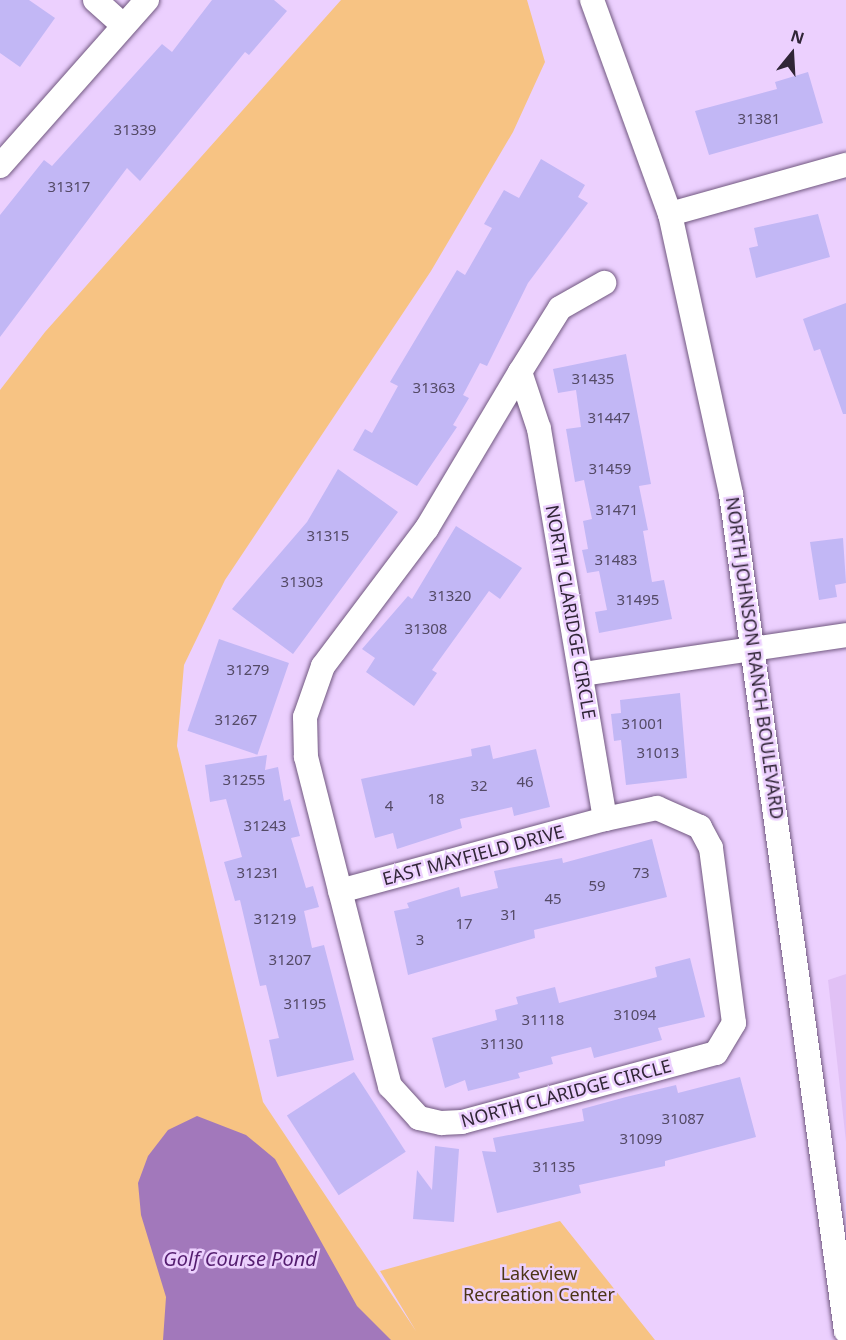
<!DOCTYPE html>
<html>
<head>
<meta charset="utf-8">
<style>
  body { margin:0 }
  #map { position:relative; width:846px; height:1340px; overflow:hidden; background:#ecd0fe; font-family:"Noto Sans",sans-serif }
  div>[style] { position:absolute }
  [style*='--x'] { left:calc(var(--x)*1px); top:calc(var(--y)*1px); width:calc(var(--w)*1px); rotate:calc(var(--a)*1deg) }
  .built>* { inset:0; background:#e1c1f5 }
  .green>* { inset:0; background:#f7c383 }
  .water>* { inset:0; background:#a278bb }
  .building>* { inset:0; background:#c2b7f5; transform-origin:0 0 }
  .roads { filter:drop-shadow(0 0 2px #715880) drop-shadow(0 0 2px #715880) }
  .street>* { height:24px; margin:-12px; padding:0 12px; transform-origin:12px; border-radius:12px; background:#fff }
  span { translate:-50% -50%; white-space:nowrap; text-align:center; line-height:1.15; -webkit-text-stroke:5px #ecd0fe; paint-order:stroke }
  .number-label { font-size:15px; color:#544a66 }
  .number-label span { -webkit-text-stroke-width:0 }
  .street-label { font-size:18px; color:#302536 }
  .park-label { font-size:18px; color:#4c3516 }
  .water-label { font-size:20px; color:#541d6f; font-style:italic }
  .north { position:absolute; left:762px; top:24px; width:60px; height:60px; -webkit-text-stroke:4px #ecd0fe; paint-order:stroke; rotate:18deg; font-size:16px; font-weight:700; line-height:24px; text-align:center; color:#302536 }
  .north::after { content:''; display:block; margin:auto; width:21px; height:27px; background:#302536; clip-path:polygon(50% 0,100% 100%,50% 72%,0 100%) }
</style>
</head>
<body>
<div id="map">
  <div class="built">
    <div style="clip-path:polygon(846px 974px,846px 1142px,828px 980px)"></div>
  </div>
  <div class="green">
    <div style="clip-path:polygon(341px 0,527px 0,545px 62px,513px 132px,431px 271px,225px 580px,184px 665px,177px 746px,263px 1102px,416px 1331px,380px 1271px,560px 1221px,655px 1340px,0 1340px,0 390px,45px 332px)"></div>
  </div>
  <div class="water">
    <div style="clip-path:polygon(197px 1116px,246px 1135px,275px 1159px,357px 1306px,391px 1340px,163px 1340px,166px 1297px,141px 1215px,138px 1183px,148px 1156px,168px 1130px)"></div>
  </div>
  <div class="building">
    <div style="clip-path:polygon(0 0,29px 0,55px 18px,20px 67px,0 53px)"></div>
    <div style="clip-path:polygon(212px 0,274px 0,287px 11px,249px 55px,245px 52px,140px 181px,127px 168px,0 337px,0 215px,44px 160px,52px 166px,162px 44px,172px 52px)"></div>
    <div style="clip-path:polygon(808px 72px,823px 123px,709px 155px,695px 111px,777px 89px,775px 82px)"></div>
    <div style="clip-path:polygon(541px 159px,585px 185px,578px 197px,588px 203px,528px 283px,487px 366px,480px 363px,463px 395px,469px 398px,453px 425px,457px 427px,417px 486px,353px 450px,365px 429px,372px 433px,398px 386px,390px 382px,457px 270px,465px 275px,492px 228px,484px 224px,504px 190px,519px 198px)"></div>
    <div style="clip-path:polygon(818px 214px,830px 257px,756px 278px,749px 248px,758px 246px,754px 228px)"></div>
    <div style="clip-path:polygon(846px 303px,846px 414px,843px 414px,820px 349px,814px 351px,803px 319px)"></div>
    <div style="clip-path:polygon(626px 354px,651px 484px,639px 486px,648px 530px,643px 531px,652px 582px,664px 580px,672px 619px,599px 633px,595px 612px,607px 610px,599px 571px,587px 573px,582px 550px,588px 549px,583px 521px,592px 519px,584px 480px,575px 482px,566px 429px,581px 427px,576px 390px,558px 393px,553px 369px)"></div>
    <div style="clip-path:polygon(338px 469px,398px 512px,293px 654px,232px 609px,307px 522px)"></div>
    <div style="clip-path:polygon(456px 526px,522px 568px,500px 599px,489px 591px,432px 670px,437px 673px,414px 706px,366px 672px,375px 658px,362px 649px,408px 596px,412px 599px)"></div>
    <div style="clip-path:polygon(843px 538px,846px 583px,835px 585px,837px 597px,819px 600px,810px 542px)"></div>
    <div style="left:219px;top:639px;width:74px;height:97px;rotate:19deg"></div>
    <div style="clip-path:polygon(680px 693px,687px 778px,626px 785px,621px 740px,614px 741px,611px 714px,621px 713px,620px 700px)"></div>
    <div style="clip-path:polygon(490px 745px,493px 759px,536px 749px,550px 807px,514px 816px,512px 807px,460px 819px,462px 828px,397px 849px,393px 833px,375px 838px,361px 779px,472px 756px,471px 749px)"></div>
    <div style="clip-path:polygon(267px 755px,265px 770px,278px 767px,284px 801px,290px 799px,300px 836px,291px 838px,306px 888px,313px 886px,319px 907px,304px 911px,312px 948px,324px 945px,354px 1060px,277px 1077px,269px 1040px,279px 1038px,266px 985px,260px 986px,240px 900px,235px 901px,224px 862px,242px 857px,226px 799px,210px 802px,205px 765px)"></div>
    <div style="clip-path:polygon(652px 839px,667px 897px,534px 930px,535px 938px,408px 975px,394px 911px,409px 908px,407px 903px,459px 887px,461px 897px,498px 888px,494px 871px,562px 858px,563px 863px)"></div>
    <div style="clip-path:polygon(690px 958px,705px 1017px,658px 1028px,662px 1040px,594px 1058px,591px 1047px,551px 1057px,553px 1064px,518px 1073px,520px 1078px,468px 1091px,465px 1080px,445px 1088px,432px 1038px,497px 1020px,495px 1010px,518px 1004px,516px 997px,555px 987px,559px 1003px,657px 977px,655px 967px)"></div>
    <div style="left:354px;top:1072px;width:95px;height:80px;rotate:57deg"></div>
    <div style="clip-path:polygon(740px 1077px,756px 1137px,665px 1161px,665px 1166px,579px 1185px,581px 1193px,497px 1213px,482px 1151px,496px 1152px,493px 1138px,584px 1121px,582px 1109px,626px 1097px,676px 1085px,678px 1093px)"></div>
    <div style="clip-path:polygon(435px 1146px,459px 1149px,454px 1222px,413px 1219px,417px 1170px,432px 1190px)"></div>
  </div>
  <div class="roads">
    <div class="street">
      <div style="--x:95;--y:0;--w:38;--a:42"></div>
      <div style="--x:592;--y:0;--w:228;--a:70"></div>
      <div style="--x:670;--y:214;--w:287;--a:77.7"></div>
      <div style="--x:731;--y:494;--w:845;--a:82.18"></div>
      <div style="--x:0;--y:166;--w:222;--a:-48.5"></div>
      <div style="--x:670;--y:214;--w:183;--a:-15.6"></div>
      <div style="--x:520;--y:372;--w:182;--a:120.8"></div>
      <div style="--x:427;--y:528;--w:173;--a:127"></div>
      <div style="--x:323;--y:666;--w:54;--a:109.4"></div>
      <div style="--x:305;--y:717;--w:40;--a:88.6"></div>
      <div style="--x:306;--y:757;--w:340;--a:75.7"></div>
      <div style="--x:390;--y:1086;--w:43;--a:47.8"></div>
      <div style="--x:419;--y:1118;--w:23;--a:13"></div>
      <div style="--x:441;--y:1123;--w:21;--a:-3"></div>
      <div style="--x:462;--y:1122;--w:263;--a:-15.2"></div>
      <div style="--x:716;--y:1053;--w:35;--a:-59"></div>
      <div style="--x:734;--y:1023;--w:177;--a:-97.5"></div>
      <div style="--x:711;--y:848;--w:24;--a:-118"></div>
      <div style="--x:700;--y:827;--w:47;--a:-156.2"></div>
      <div style="--x:657;--y:808;--w:53;--a:168.1"></div>
      <div style="--x:605;--y:819;--w:396;--a:-99.6"></div>
      <div style="--x:539;--y:429;--w:60;--a:-108.4"></div>
      <div style="--x:520;--y:372;--w:75;--a:-58"></div>
      <div style="--x:560;--y:308;--w:51;--a:-29.6"></div>
      <div style="--x:583;--y:674;--w:266;--a:-8.4"></div>
      <div style="--x:340;--y:891;--w:275;--a:-15.2"></div>
    </div>
  </div>
  <div class="number-label">
    <span style="left:759px;top:119px">31381</span>
    <span style="left:135px;top:130px">31339</span>
    <span style="left:69px;top:187px">31317</span>
    <span style="left:593px;top:379px">31435</span>
    <span style="left:434px;top:388px">31363</span>
    <span style="left:609px;top:418px">31447</span>
    <span style="left:610px;top:469px">31459</span>
    <span style="left:617px;top:510px">31471</span>
    <span style="left:328px;top:536px">31315</span>
    <span style="left:616px;top:560px">31483</span>
    <span style="left:302px;top:582px">31303</span>
    <span style="left:450px;top:596px">31320</span>
    <span style="left:638px;top:600px">31495</span>
    <span style="left:426px;top:629px">31308</span>
    <span style="left:248px;top:670px">31279</span>
    <span style="left:236px;top:720px">31267</span>
    <span style="left:643px;top:724px">31001</span>
    <span style="left:658px;top:753px">31013</span>
    <span style="left:244px;top:780px">31255</span>
    <span style="left:525px;top:782px">46</span>
    <span style="left:479px;top:786px">32</span>
    <span style="left:436px;top:799px">18</span>
    <span style="left:389px;top:806px">4</span>
    <span style="left:265px;top:826px">31243</span>
    <span style="left:258px;top:873px">31231</span>
    <span style="left:641px;top:873px">73</span>
    <span style="left:597px;top:886px">59</span>
    <span style="left:553px;top:899px">45</span>
    <span style="left:509px;top:915px">31</span>
    <span style="left:275px;top:919px">31219</span>
    <span style="left:464px;top:924px">17</span>
    <span style="left:420px;top:940px">3</span>
    <span style="left:290px;top:960px">31207</span>
    <span style="left:305px;top:1004px">31195</span>
    <span style="left:635px;top:1015px">31094</span>
    <span style="left:543px;top:1020px">31118</span>
    <span style="left:502px;top:1044px">31130</span>
    <span style="left:683px;top:1119px">31087</span>
    <span style="left:641px;top:1139px">31099</span>
    <span style="left:554px;top:1167px">31135</span>
  </div>
  <div class="street-label">
    <span style="left:571px;top:612px;rotate:80deg">NORTH CLARIDGE CIRCLE</span>
    <span style="left:755px;top:658px;rotate:82deg">NORTH JOHNSON RANCH BOULEVARD</span>
    <span style="left:473px;top:855px;rotate:-15deg">EAST MAYFIELD DRIVE</span>
    <span style="left:566px;top:1093px;rotate:-15deg">NORTH CLARIDGE CIRCLE</span>
  </div>
  <div class="park-label">
    <span style="left:539px;top:1284px">Lakeview<br>Recreation Center</span>
  </div>
  <div class="water-label">
    <span style="left:240px;top:1258px">Golf Course Pond</span>
  </div>
  <div class="north">N</div>
</div>
</body>
</html>
